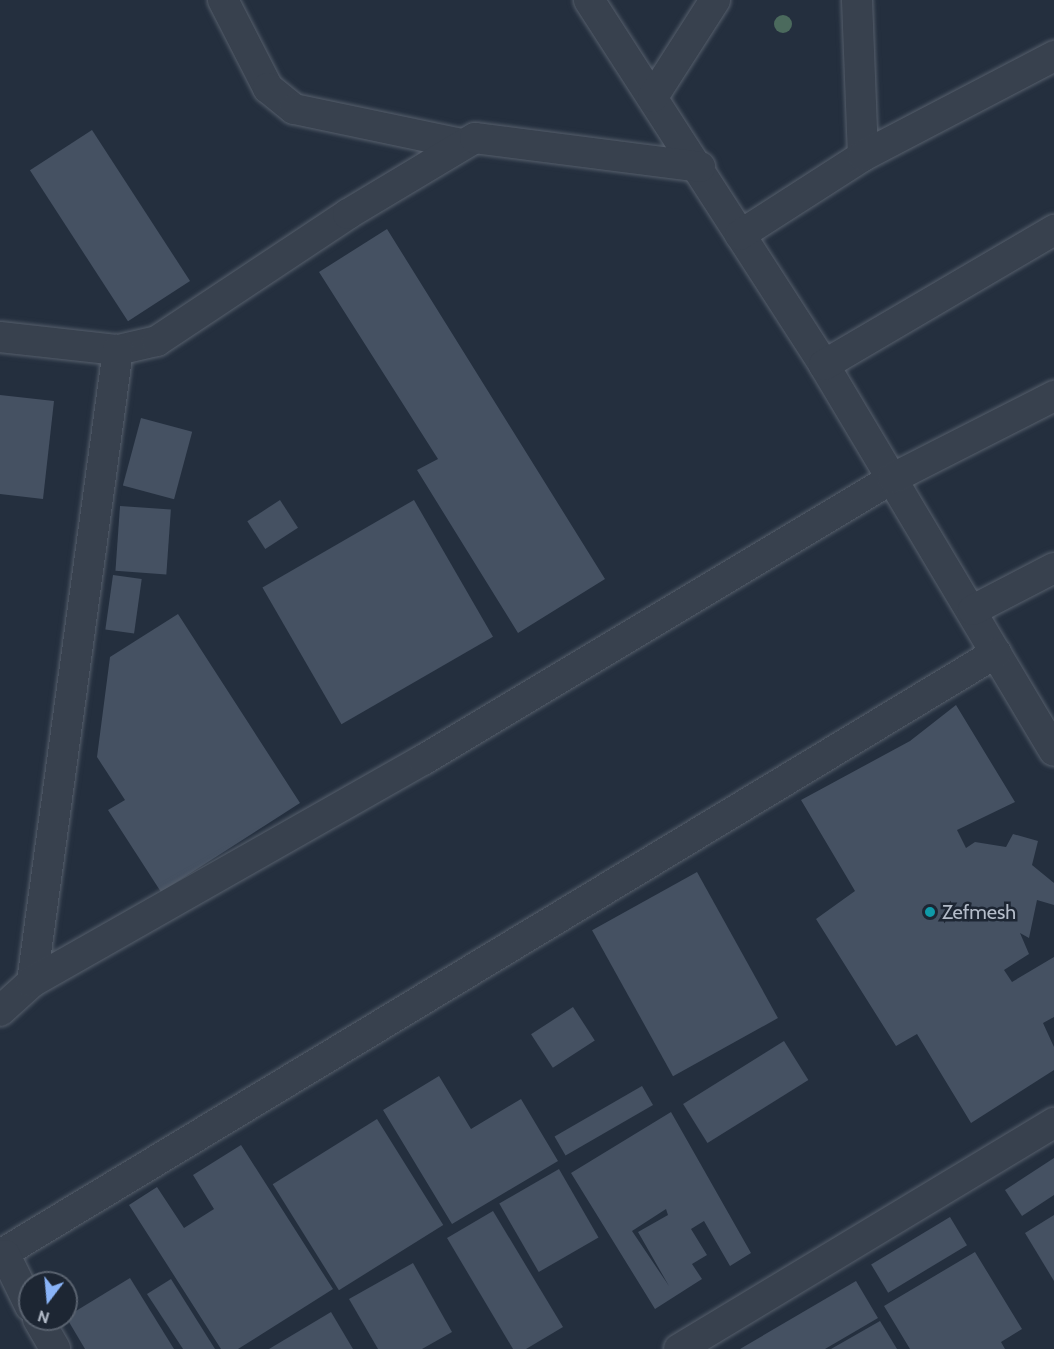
<!DOCTYPE html>
<html>
<head>
<meta charset="utf-8">
<style>
  body { margin:0 }
  #map { position:relative; width:1054px; height:1349px; overflow:hidden; background:#242f3e; font-family:Cabin,sans-serif }
  div>[style] { position:absolute }
  [style*='--x'] { left:calc(var(--x)*1px); top:calc(var(--y)*1px); width:calc(var(--w)*1px); rotate:calc(var(--a)*1deg) }
  .building>* { inset:0; background:#455162; transform-origin:0 0 }
  .roads { filter:drop-shadow(0 0 2px #565f6c) drop-shadow(0 0 2px #565f6c) }
  .minor>* { height:30px; margin:-15px; padding:0 15px; transform-origin:15px; border-radius:15px; background:#38414e }
  .trees>* { width:18px; height:18px; margin:-9px; border-radius:50%; background:#4b6a5d }
  .dots>* { width:16px; height:16px; translate:-50% -50%; box-sizing:border-box; border:3px solid #1d2633; border-radius:50% }
  span { translate:-50% -50%; white-space:nowrap; text-align:center; line-height:1.15; -webkit-text-stroke:5px #1d2633; paint-order:stroke }
  .poi-label { font-size:20px; color:#b4bcc9 }
  .left { translate:0 -50%; text-align:left }
  .north { position:absolute; left:18px; top:1271px; width:60px; height:60px; box-sizing:border-box; background:#1d2633; border:2px solid #59626f; border-radius:50%; rotate:196deg; font-size:16px; font-weight:700; line-height:24px; text-align:center; color:#b4bcc9 }
  .north::after { content:''; display:block; margin:auto; width:21px; height:27px; background:#8ab4f8; clip-path:polygon(50% 0,100% 100%,50% 72%,0 100%) }
</style>
</head>
<body>
<div id="map">
  <div class="building">
    <div style="left:92px;top:130px;width:180px;height:74px;rotate:57deg"></div>
    <div style="clip-path:polygon(387px 229px,605px 579px,518px 633px,417px 470px,438px 459px,319px 272px)"></div>
    <div style="clip-path:polygon(0 395px,54px 401px,43px 499px,0 494px)"></div>
    <div style="left:141px;top:418px;width:53px;height:70px;rotate:15deg"></div>
    <div style="left:280px;top:500px;width:33px;height:39px;rotate:57deg"></div>
    <div style="left:414px;top:500px;width:158px;height:175px;rotate:60deg"></div>
    <div style="left:120px;top:506px;width:51px;height:65px;rotate:4deg"></div>
    <div style="left:113px;top:575px;width:29px;height:55px;rotate:8deg"></div>
    <div style="clip-path:polygon(178px 614px,300px 803px,161px 892px,108px 810px,125px 800px,97px 757px,110px 657px)"></div>
    <div style="clip-path:polygon(956px 705px,1015px 802px,957px 830px,966px 848px,975px 842px,1006px 847px,1013px 834px,1038px 841px,1032px 865px,1054px 883px,1054px 905px,1037px 900px,1029px 938px,1020px 933px,1029px 954px,1004px 970px,1012px 982px,1054px 957px,1054px 1017px,1043px 1023px,1054px 1047px,1054px 1070px,971px 1123px,917px 1034px,896px 1046px,816px 919px,855px 891px,801px 800px,910px 741px)"></div>
    <div style="left:697px;top:872px;width:167px;height:120px;rotate:61deg"></div>
    <div style="left:573px;top:1007px;width:40px;height:50px;rotate:57deg"></div>
    <div style="left:784px;top:1041px;width:46px;height:119px;rotate:58deg"></div>
    <div style="clip-path:polygon(439px 1076px,471px 1129px,521px 1099px,558px 1161px,452px 1224px,383px 1110px)"></div>
    <div style="left:642px;top:1086px;width:22px;height:101px;rotate:60deg"></div>
    <div style="clip-path:polygon(evenodd,671px 1112px,751px 1253px,730px 1266px,704px 1221px,691px 1229px,707px 1255px,692px 1264px,702px 1279px,655px 1309px,571px 1173px,671px 1112px,666px 1209px,668px 1215px,638px 1232px,669px 1286px,632px 1231px,666px 1209px)"></div>
    <div style="left:377px;top:1119px;width:125px;height:123px;rotate:58deg"></div>
    <div style="clip-path:polygon(241px 1145px,333px 1289px,238px 1349px,221px 1349px,129px 1205px,157px 1187px,184px 1228px,214px 1209px,193px 1175px)"></div>
    <div style="clip-path:polygon(1054px 1158px,1054px 1195px,1022px 1216px,1005px 1190px)"></div>
    <div style="left:559px;top:1169px;width:79px;height:69px;rotate:60deg"></div>
    <div style="clip-path:polygon(493px 1211px,563px 1327px,526px 1349px,513px 1349px,447px 1238px)"></div>
    <div style="clip-path:polygon(1054px 1215px,1054px 1281px,1025px 1233px)"></div>
    <div style="left:950px;top:1217px;width:33px;height:92px;rotate:59deg"></div>
    <div style="clip-path:polygon(975px 1252px,1022px 1329px,1001px 1342px,1005px 1349px,910px 1349px,884px 1306px)"></div>
    <div style="clip-path:polygon(413px 1263px,452px 1332px,422px 1349px,378px 1349px,349px 1299px)"></div>
    <div style="clip-path:polygon(130px 1278px,174px 1349px,85px 1349px,66px 1317px)"></div>
    <div style="clip-path:polygon(171px 1279px,215px 1349px,183px 1349px,147px 1294px)"></div>
    <div style="clip-path:polygon(856px 1281px,878px 1318px,825px 1349px,740px 1349px)"></div>
    <div style="clip-path:polygon(331px 1312px,353px 1349px,269px 1349px)"></div>
    <div style="clip-path:polygon(880px 1321px,897px 1349px,831px 1349px)"></div>
  </div>
  <div class="roads">
    <div class="minor">
      <div style="--x:223;--y:0;--w:99;--a:62.9"></div>
      <div style="--x:268;--y:88;--w:33;--a:39"></div>
      <div style="--x:294;--y:109;--w:172;--a:11.8"></div>
      <div style="--x:589;--y:0;--w:434;--a:57.2"></div>
      <div style="--x:824;--y:365;--w:449;--a:59.2"></div>
      <div style="--x:857;--y:0;--w:156;--a:87.8"></div>
      <div style="--x:653;--y:97;--w:115;--a:-57.4"></div>
      <div style="--x:740;--y:235;--w:146;--a:-32.7"></div>
      <div style="--x:863;--y:156;--w:216;--a:-27.6"></div>
      <div style="--x:0;--y:337;--w:119;--a:6.3"></div>
      <div style="--x:118;--y:350;--w:40;--a:-13"></div>
      <div style="--x:157;--y:341;--w:229;--a:-33.6"></div>
      <div style="--x:348;--y:214;--w:148;--a:-30.9"></div>
      <div style="--x:475;--y:138;--w:227;--a:7.3"></div>
      <div style="--x:824;--y:365;--w:267;--a:-30.4"></div>
      <div style="--x:973;--y:610;--w:91;--a:-27.4"></div>
      <div style="--x:32;--y:982;--w:638;--a:-82.25"></div>
      <div style="--x:0;--y:1011;--w:43;--a:-42.2"></div>
      <div style="--x:32;--y:982;--w:450;--a:-29.6"></div>
      <div style="--x:423;--y:760;--w:548;--a:-30.96"></div>
      <div style="--x:893;--y:478;--w:181;--a:-27"></div>
      <div style="--x:0;--y:1255;--w:1164;--a:-31.15"></div>
      <div style="--x:5;--y:1255;--w:57;--a:63.9"></div>
      <div style="--x:38;--y:1319;--w:34;--a:60"></div>
      <div style="--x:679;--y:1349;--w:438;--a:-31.1"></div>
    </div>
  </div>
  <div class="trees">
    <div style="left:783px;top:24px"></div>
  </div>
  <div class="dots">
    <div style="left:930px;top:912px;background:#0f9aa8"></div>
  </div>
  <div class="poi-label">
    <span class="left" style="left:942px;top:912px">Zefmesh</span>
  </div>
  <div class="north">N</div>
</div>
</body>
</html>
